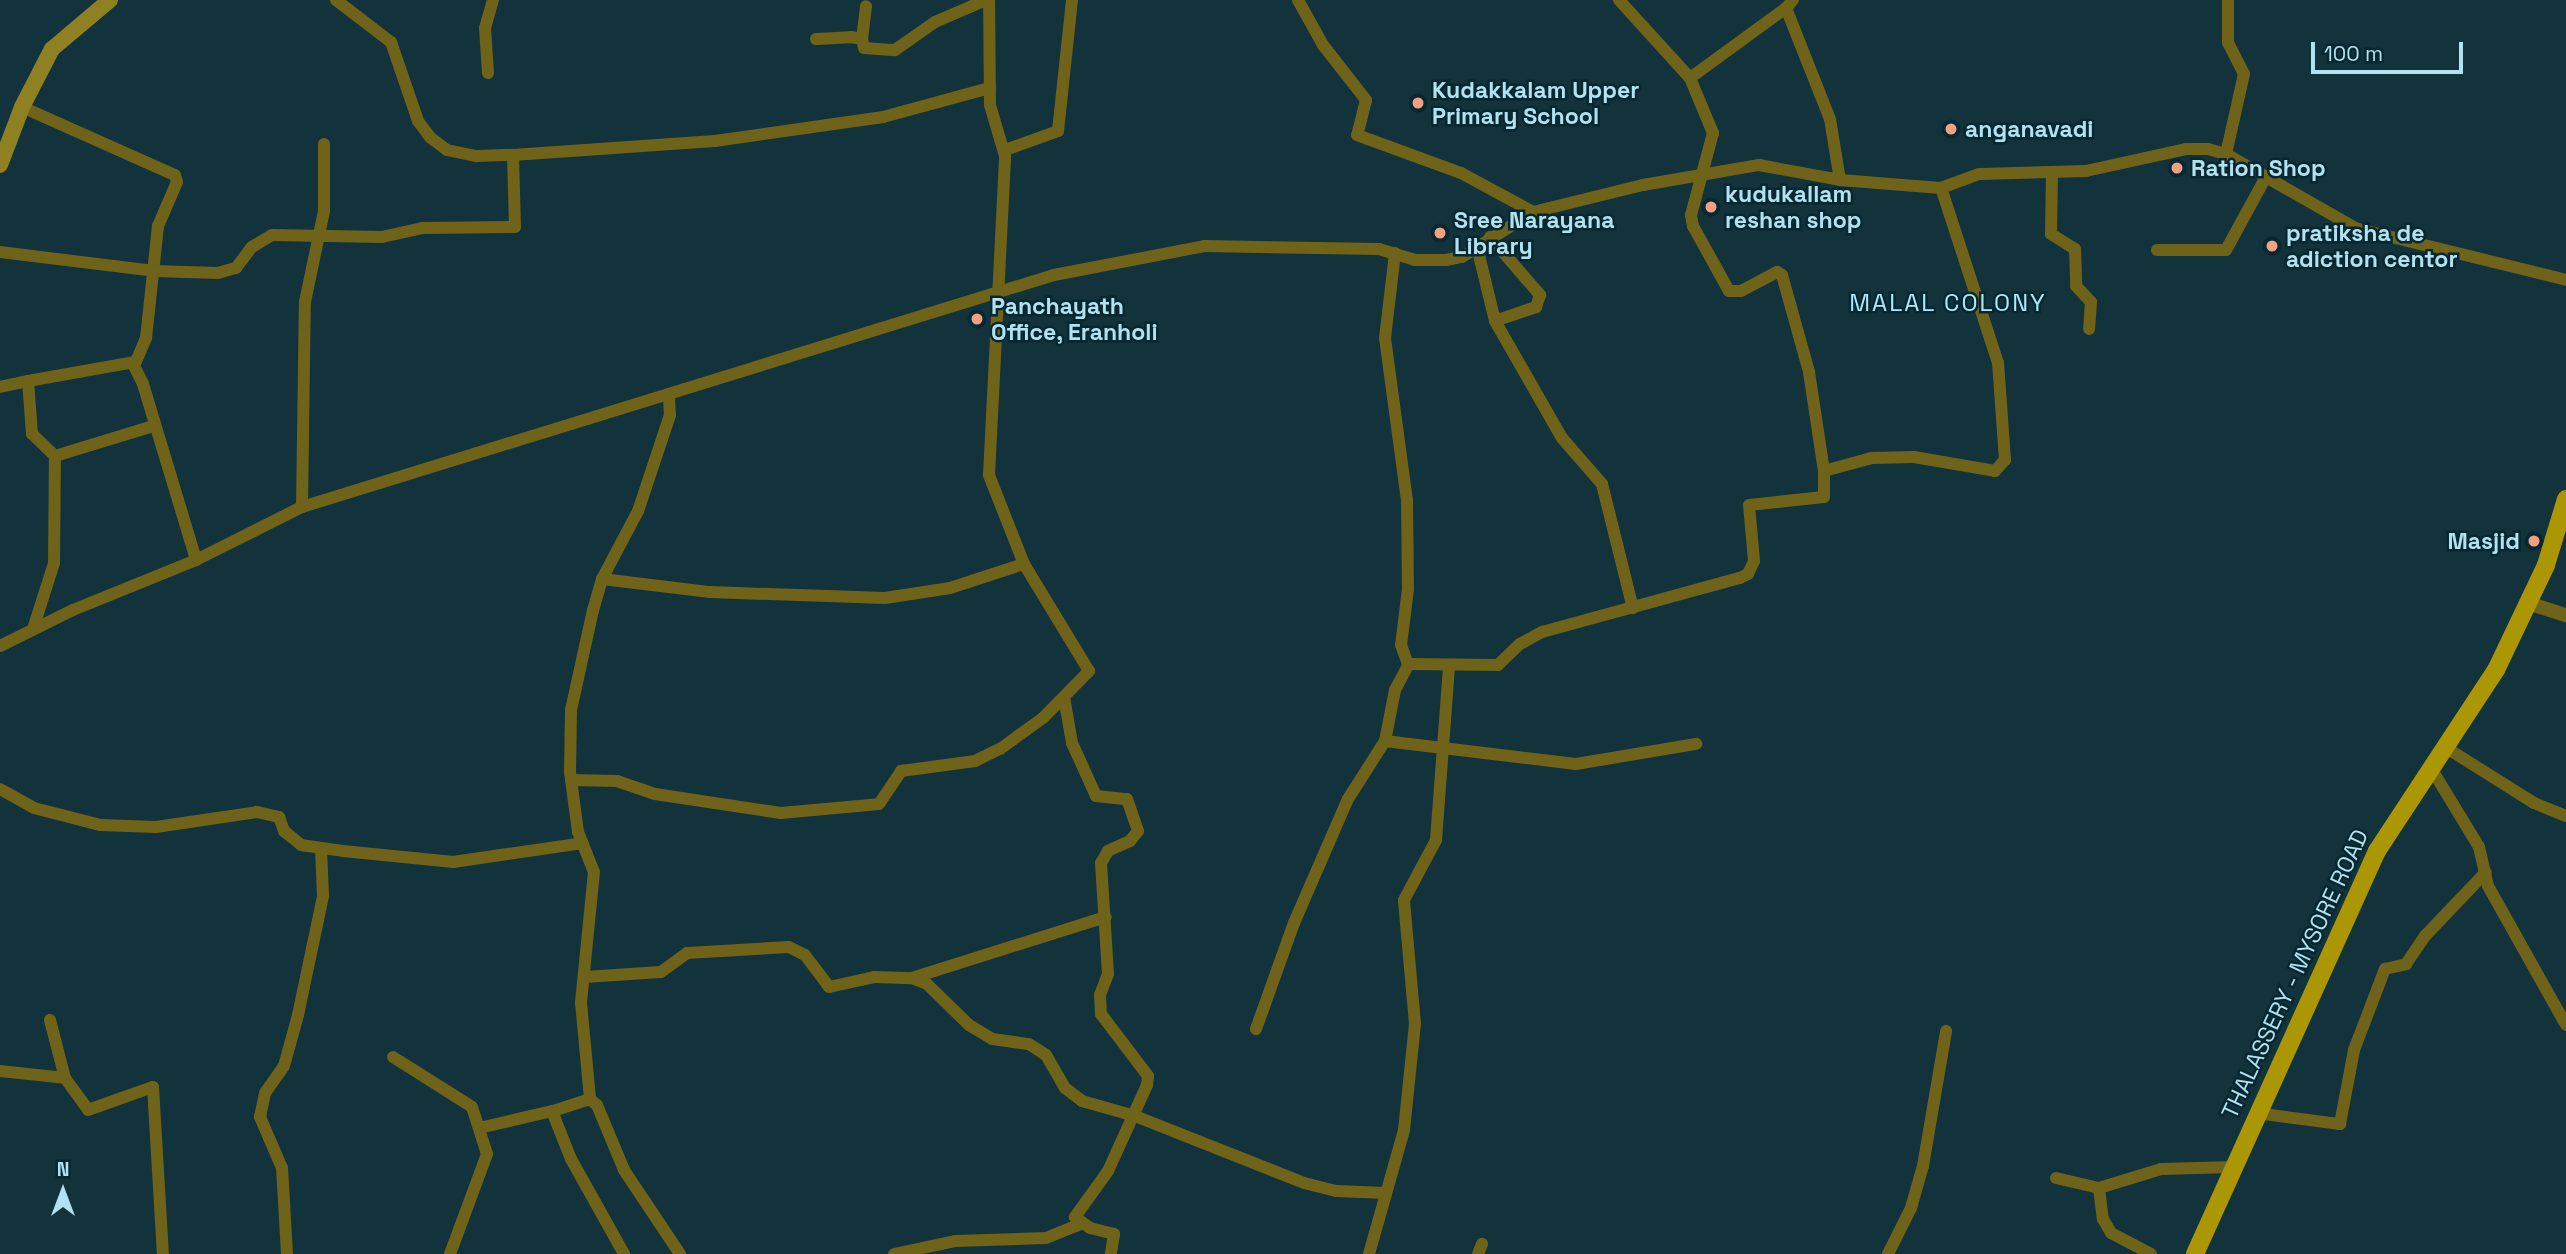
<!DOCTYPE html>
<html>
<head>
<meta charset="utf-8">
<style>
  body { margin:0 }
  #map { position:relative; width:2566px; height:1254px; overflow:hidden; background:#12323c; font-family:"Space Grotesk",sans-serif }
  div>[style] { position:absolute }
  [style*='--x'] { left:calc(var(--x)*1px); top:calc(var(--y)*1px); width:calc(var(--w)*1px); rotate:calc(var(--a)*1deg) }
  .minor>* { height:12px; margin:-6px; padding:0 6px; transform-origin:6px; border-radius:6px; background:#6f6319 }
  .tertiary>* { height:14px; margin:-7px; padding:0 7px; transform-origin:7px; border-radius:7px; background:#6f6319 }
  .secondary>* { height:16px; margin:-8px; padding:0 8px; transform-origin:8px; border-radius:8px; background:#8f8122 }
  .primary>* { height:18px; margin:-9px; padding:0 9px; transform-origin:9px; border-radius:9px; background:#ab9703 }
  .dots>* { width:19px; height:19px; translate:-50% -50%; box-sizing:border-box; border:4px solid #072831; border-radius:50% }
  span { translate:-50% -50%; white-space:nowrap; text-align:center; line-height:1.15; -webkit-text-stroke:5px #072831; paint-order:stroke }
  .poi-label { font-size:23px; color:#b3e1f0; font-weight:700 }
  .left { translate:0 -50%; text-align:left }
  .right { translate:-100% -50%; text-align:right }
  .street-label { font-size:23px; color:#b3e1f0 }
  .neighbourhood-label { font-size:24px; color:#b0e8fa; letter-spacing:2px }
  .north { position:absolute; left:28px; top:1156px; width:70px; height:70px; -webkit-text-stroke:5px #072831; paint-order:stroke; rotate:0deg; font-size:19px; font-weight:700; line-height:28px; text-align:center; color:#b3e1f0 }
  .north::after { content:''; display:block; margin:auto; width:24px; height:32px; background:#b3e1f0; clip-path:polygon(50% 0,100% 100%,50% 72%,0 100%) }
  .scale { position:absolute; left:2311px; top:42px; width:152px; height:32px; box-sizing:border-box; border:4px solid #b3e1f0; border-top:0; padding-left:9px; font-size:21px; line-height:24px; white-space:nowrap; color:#b3e1f0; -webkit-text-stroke:5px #072831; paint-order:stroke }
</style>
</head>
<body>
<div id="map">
  <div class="minor">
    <div style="--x:336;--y:0;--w:69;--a:37.4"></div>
    <div style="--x:391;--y:42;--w:83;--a:71.1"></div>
    <div style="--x:418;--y:121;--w:21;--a:53"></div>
    <div style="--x:431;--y:138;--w:20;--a:37"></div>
    <div style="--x:447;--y:150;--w:30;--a:12"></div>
    <div style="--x:476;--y:156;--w:37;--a:-2"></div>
    <div style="--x:1298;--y:0;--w:51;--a:60.9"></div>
    <div style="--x:1323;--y:45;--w:70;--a:52"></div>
    <div style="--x:1366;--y:100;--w:36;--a:104"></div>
    <div style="--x:1357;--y:135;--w:111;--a:20.1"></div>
    <div style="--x:1461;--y:173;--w:82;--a:28.4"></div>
    <div style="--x:1619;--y:0;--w:105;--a:47.7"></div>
    <div style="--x:1690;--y:78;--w:119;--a:-36.1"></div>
    <div style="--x:1793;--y:0;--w:11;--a:131"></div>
    <div style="--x:1786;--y:8;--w:119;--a:68.4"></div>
    <div style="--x:1830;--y:119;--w:62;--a:80.7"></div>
    <div style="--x:816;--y:39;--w:35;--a:-3"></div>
    <div style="--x:851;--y:37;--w:11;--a:10"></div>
    <div style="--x:862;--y:39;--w:9;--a:77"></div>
    <div style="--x:864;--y:48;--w:31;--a:4"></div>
    <div style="--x:895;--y:50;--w:49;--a:-35"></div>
    <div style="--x:935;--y:22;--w:56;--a:-23.3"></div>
    <div style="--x:862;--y:39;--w:33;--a:-83"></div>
    <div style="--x:488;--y:73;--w:45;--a:-93.8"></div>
    <div style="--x:485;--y:28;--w:29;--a:-74"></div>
    <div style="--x:1690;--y:78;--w:60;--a:67.3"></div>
    <div style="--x:1713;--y:133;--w:85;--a:105"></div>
    <div style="--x:1691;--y:215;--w:11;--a:80"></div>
    <div style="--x:1693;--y:226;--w:74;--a:61"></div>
    <div style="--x:1729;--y:291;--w:12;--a:0"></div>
    <div style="--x:1741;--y:291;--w:41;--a:-27.8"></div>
    <div style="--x:1777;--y:272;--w:6;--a:31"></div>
    <div style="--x:1782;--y:275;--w:101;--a:74.4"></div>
    <div style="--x:1809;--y:372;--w:100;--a:81.4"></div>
    <div style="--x:1824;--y:471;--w:50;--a:-15.2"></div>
    <div style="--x:1872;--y:458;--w:42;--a:-1.4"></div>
    <div style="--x:1914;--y:457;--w:82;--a:9.8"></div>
    <div style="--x:1995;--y:471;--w:15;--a:-48"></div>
    <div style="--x:2005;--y:460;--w:97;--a:-94.1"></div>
    <div style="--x:1998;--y:363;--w:184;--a:-108"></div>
    <div style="--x:22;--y:107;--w:167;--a:24"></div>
    <div style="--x:175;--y:175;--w:7;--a:74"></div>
    <div style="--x:177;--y:182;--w:48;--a:113.4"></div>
    <div style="--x:158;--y:226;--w:113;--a:96.1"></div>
    <div style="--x:146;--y:338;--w:30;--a:113"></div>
    <div style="--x:134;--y:366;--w:20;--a:63"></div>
    <div style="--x:143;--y:384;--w:184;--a:73.2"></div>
    <div style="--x:1005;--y:150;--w:56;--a:-19.7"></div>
    <div style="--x:1058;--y:131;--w:132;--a:-83.9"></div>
    <div style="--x:2226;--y:154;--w:82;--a:-77.3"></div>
    <div style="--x:2244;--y:74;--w:35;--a:-117"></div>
    <div style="--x:2228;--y:43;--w:43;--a:-90"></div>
    <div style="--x:2052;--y:172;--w:62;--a:90.9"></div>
    <div style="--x:2051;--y:234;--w:28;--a:32"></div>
    <div style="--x:2075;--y:249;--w:37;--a:88"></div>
    <div style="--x:2076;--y:286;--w:22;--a:47"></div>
    <div style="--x:2091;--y:302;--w:27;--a:94"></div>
    <div style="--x:1490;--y:237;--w:77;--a:49.2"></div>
    <div style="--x:1540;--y:295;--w:13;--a:108"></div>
    <div style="--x:1536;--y:307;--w:43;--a:161.1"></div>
    <div style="--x:1477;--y:247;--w:76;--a:76.3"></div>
    <div style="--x:1495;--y:321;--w:135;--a:60.2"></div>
    <div style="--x:1562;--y:438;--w:61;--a:49"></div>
    <div style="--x:1602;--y:484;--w:128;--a:76"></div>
    <div style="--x:2157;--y:250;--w:69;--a:0"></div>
    <div style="--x:2226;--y:250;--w:83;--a:-61.3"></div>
    <div style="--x:0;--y:252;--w:155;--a:7"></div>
    <div style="--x:154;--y:271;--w:64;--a:1.8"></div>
    <div style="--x:218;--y:273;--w:19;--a:-16"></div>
    <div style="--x:236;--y:268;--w:26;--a:-53"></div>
    <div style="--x:252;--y:247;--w:23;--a:-31"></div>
    <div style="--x:272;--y:235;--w:110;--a:1"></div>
    <div style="--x:382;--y:237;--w:42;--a:-12.4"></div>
    <div style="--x:423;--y:228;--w:92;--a:-0.6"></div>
    <div style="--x:515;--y:227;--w:72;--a:-91.6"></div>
    <div style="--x:513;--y:155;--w:202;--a:-4"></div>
    <div style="--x:715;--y:141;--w:170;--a:-8.1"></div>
    <div style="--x:883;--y:117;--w:111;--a:-15.2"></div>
    <div style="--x:1395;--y:253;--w:86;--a:96.7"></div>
    <div style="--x:1385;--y:338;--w:163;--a:82.3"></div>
    <div style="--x:1407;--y:500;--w:89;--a:89.4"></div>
    <div style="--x:1408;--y:589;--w:56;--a:97.1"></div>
    <div style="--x:1401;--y:645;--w:20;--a:70"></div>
    <div style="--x:1408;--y:664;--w:90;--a:0.6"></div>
    <div style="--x:1498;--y:665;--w:30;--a:-44"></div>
    <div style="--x:1520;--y:644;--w:25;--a:-29"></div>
    <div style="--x:1542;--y:632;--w:205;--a:-15.3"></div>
    <div style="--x:1740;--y:578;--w:9;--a:-27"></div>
    <div style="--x:1748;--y:574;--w:14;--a:-65"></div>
    <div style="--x:1754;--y:561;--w:56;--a:-95.1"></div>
    <div style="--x:1749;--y:505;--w:75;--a:-6.1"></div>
    <div style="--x:1824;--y:497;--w:26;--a:-90"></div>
    <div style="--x:0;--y:387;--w:29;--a:-12"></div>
    <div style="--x:669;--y:398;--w:17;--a:87"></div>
    <div style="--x:670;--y:415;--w:101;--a:108.4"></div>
    <div style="--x:638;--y:511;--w:77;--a:117.9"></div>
    <div style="--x:602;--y:579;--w:32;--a:106"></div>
    <div style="--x:593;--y:610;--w:102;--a:102.4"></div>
    <div style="--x:571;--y:710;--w:62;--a:90.9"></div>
    <div style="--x:570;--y:772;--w:61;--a:82.4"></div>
    <div style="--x:578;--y:832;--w:43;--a:68.2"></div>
    <div style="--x:594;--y:872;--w:132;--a:95.7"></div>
    <div style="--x:581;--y:1003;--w:96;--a:84.6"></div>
    <div style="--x:590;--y:1099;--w:9;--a:41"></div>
    <div style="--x:597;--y:1105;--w:70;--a:67.4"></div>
    <div style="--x:624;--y:1170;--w:101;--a:56.3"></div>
    <div style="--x:55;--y:456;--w:32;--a:-136"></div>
    <div style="--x:32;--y:434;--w:53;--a:-94.3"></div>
    <div style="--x:28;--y:381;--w:109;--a:-10.1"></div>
    <div style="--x:302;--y:507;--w:205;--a:-89.2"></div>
    <div style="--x:305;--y:302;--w:93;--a:-78.2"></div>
    <div style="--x:324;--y:211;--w:67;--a:-90"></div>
    <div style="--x:602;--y:579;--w:109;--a:6.9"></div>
    <div style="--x:710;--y:592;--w:175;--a:2"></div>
    <div style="--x:885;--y:598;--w:66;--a:-8.7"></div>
    <div style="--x:950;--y:588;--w:78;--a:-18"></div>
    <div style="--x:33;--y:629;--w:69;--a:-72.3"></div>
    <div style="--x:54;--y:563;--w:107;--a:-89.5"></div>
    <div style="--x:55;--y:456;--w:102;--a:-17"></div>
    <div style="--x:0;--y:646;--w:81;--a:-26.3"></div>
    <div style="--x:73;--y:610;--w:133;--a:-22.1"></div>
    <div style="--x:196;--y:560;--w:119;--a:-26.6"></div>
    <div style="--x:302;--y:507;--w:787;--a:-17.15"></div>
    <div style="--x:1054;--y:275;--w:153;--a:-10.9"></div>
    <div style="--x:1204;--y:246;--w:175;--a:1"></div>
    <div style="--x:1379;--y:249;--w:37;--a:17"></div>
    <div style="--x:1414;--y:260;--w:32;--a:0"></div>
    <div style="--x:1446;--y:260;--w:16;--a:-11"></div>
    <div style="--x:1462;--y:257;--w:84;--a:-32.4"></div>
    <div style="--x:1533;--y:212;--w:113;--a:-13.8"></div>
    <div style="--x:1643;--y:185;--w:118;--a:-9.8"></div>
    <div style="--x:1759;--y:165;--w:82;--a:10.5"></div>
    <div style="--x:1840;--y:180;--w:101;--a:4.5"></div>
    <div style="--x:1941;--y:188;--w:40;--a:-20.2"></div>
    <div style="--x:1979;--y:174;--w:107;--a:-1.6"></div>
    <div style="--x:2086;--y:171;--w:102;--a:-12.4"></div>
    <div style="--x:2186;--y:149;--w:22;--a:0"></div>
    <div style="--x:2208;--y:149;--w:19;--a:16"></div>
    <div style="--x:2226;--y:154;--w:149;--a:29.8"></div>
    <div style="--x:2355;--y:228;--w:217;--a:13.8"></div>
    <div style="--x:1064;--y:697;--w:47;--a:80.1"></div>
    <div style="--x:1072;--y:743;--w:58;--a:65.6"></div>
    <div style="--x:1096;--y:796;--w:31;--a:6"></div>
    <div style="--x:1127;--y:799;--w:34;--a:71"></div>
    <div style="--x:1138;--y:831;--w:13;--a:129"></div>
    <div style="--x:1130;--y:841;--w:24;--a:156"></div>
    <div style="--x:1108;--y:851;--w:14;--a:120"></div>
    <div style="--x:1101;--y:863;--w:111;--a:86.4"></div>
    <div style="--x:1108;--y:974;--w:22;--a:111"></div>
    <div style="--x:1100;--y:995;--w:19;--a:87"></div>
    <div style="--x:1101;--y:1014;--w:78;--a:52.8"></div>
    <div style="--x:1148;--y:1076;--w:9;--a:96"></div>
    <div style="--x:1147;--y:1085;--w:94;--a:114.4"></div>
    <div style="--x:1108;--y:1171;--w:57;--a:125.7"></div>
    <div style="--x:1075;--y:1217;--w:19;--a:36"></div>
    <div style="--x:1090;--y:1228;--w:25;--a:14"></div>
    <div style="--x:1114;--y:1234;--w:20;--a:99"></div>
    <div style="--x:1385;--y:741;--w:192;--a:6.9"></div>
    <div style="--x:1576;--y:764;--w:122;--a:-9.5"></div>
    <div style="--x:2445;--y:747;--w:105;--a:32.2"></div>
    <div style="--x:2534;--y:803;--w:35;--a:22"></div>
    <div style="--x:2431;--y:768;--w:92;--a:58.7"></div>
    <div style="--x:2479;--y:847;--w:40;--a:77"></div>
    <div style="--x:2488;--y:886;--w:159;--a:60.7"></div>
    <div style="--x:571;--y:780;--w:46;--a:1.2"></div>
    <div style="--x:617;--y:781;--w:40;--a:18.9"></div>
    <div style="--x:655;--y:794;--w:127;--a:8.6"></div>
    <div style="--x:781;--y:813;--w:98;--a:-5.2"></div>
    <div style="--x:879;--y:804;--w:40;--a:-56"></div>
    <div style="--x:901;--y:771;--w:75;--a:-7.7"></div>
    <div style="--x:975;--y:761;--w:28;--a:-26"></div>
    <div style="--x:1000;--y:749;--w:53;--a:-35.8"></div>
    <div style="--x:1043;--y:718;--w:66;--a:-45.6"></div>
    <div style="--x:1089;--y:671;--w:125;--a:-121.3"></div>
    <div style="--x:1024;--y:564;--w:96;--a:-111.5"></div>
    <div style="--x:989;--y:475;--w:319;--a:-87.1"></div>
    <div style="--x:1005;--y:156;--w:53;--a:-106.4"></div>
    <div style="--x:990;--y:105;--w:105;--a:-90.5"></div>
    <div style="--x:0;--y:789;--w:39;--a:29"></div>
    <div style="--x:34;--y:808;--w:68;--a:14.4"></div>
    <div style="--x:100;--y:825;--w:56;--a:2"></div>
    <div style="--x:156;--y:827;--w:102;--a:-8.4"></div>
    <div style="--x:257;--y:812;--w:23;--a:13"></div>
    <div style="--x:279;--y:817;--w:15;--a:70"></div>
    <div style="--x:284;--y:831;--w:22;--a:39"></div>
    <div style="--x:301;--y:845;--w:42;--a:8.1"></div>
    <div style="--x:343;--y:851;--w:111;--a:5.7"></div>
    <div style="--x:453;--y:862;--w:131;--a:-8.3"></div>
    <div style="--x:585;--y:977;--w:76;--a:-3.8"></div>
    <div style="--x:661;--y:972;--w:32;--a:-36"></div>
    <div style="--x:687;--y:953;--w:102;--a:-3.4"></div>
    <div style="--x:789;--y:947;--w:18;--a:27"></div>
    <div style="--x:805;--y:955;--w:40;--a:53"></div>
    <div style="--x:829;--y:987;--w:46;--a:-12.5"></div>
    <div style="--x:874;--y:977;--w:38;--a:2"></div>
    <div style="--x:912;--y:978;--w:16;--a:22"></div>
    <div style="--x:927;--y:984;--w:59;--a:44.3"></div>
    <div style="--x:969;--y:1025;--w:27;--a:31"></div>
    <div style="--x:992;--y:1039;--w:37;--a:8"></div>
    <div style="--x:1029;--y:1044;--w:20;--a:33"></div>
    <div style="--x:1046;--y:1055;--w:38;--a:60"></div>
    <div style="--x:1065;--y:1088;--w:21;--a:37"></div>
    <div style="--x:1082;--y:1101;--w:55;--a:15.8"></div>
    <div style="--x:1135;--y:1116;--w:182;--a:21.6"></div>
    <div style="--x:1304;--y:1183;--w:33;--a:14"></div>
    <div style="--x:1336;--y:1191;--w:50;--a:2.3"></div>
    <div style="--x:912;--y:978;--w:203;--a:-17.5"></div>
    <div style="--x:1256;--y:1029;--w:113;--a:-70.3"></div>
    <div style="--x:1294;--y:923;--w:135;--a:-66.5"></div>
    <div style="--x:1348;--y:799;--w:69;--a:-57.5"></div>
    <div style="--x:1385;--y:741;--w:52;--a:-78.9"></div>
    <div style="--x:1395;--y:690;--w:30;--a:-62"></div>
    <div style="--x:393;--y:1057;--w:93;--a:32.3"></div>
    <div style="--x:472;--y:1107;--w:49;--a:72.3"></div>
    <div style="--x:487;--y:1154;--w:107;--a:110.3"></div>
    <div style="--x:0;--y:1071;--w:65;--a:6.1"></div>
    <div style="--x:65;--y:1078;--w:60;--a:-104.5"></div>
    <div style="--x:65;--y:1078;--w:39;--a:54"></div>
    <div style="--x:88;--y:1110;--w:69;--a:-19.5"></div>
    <div style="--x:153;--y:1087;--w:167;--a:86.6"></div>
    <div style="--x:590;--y:1099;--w:40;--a:162"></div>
    <div style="--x:552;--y:1111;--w:52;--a:68.4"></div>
    <div style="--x:571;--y:1159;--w:109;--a:60.8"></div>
    <div style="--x:2256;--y:1113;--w:85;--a:7.5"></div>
    <div style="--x:2340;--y:1124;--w:75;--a:-79.3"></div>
    <div style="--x:2354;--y:1050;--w:87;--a:-69.1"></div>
    <div style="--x:2385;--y:969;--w:22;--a:-13"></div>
    <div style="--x:2406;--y:964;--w:34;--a:-56"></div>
    <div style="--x:2425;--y:936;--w:88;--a:-46.4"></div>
    <div style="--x:479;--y:1128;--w:75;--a:-13.1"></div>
    <div style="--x:2056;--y:1178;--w:44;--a:13.1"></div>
    <div style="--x:2099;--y:1188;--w:65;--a:-17"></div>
    <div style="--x:2161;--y:1169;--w:72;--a:-1.6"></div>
    <div style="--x:2099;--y:1188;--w:31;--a:83"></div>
    <div style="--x:2103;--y:1219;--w:16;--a:60"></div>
    <div style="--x:2111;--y:1233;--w:45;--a:27.7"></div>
    <div style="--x:287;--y:1254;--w:86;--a:-93.3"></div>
    <div style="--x:282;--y:1168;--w:56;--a:-113.3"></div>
    <div style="--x:260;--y:1117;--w:25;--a:-78"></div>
    <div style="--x:265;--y:1093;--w:33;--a:-55"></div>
    <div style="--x:284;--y:1066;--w:53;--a:-74.6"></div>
    <div style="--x:298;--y:1015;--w:122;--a:-78.1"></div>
    <div style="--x:323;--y:896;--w:48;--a:-92.4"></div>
    <div style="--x:894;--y:1254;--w:62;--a:-12"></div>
    <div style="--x:955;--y:1241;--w:91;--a:-1.9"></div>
    <div style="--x:1046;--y:1238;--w:37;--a:-22"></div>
    <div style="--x:1369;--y:1254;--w:129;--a:-74.2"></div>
    <div style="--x:1404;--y:1130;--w:107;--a:-84.1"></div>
    <div style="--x:1415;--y:1024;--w:124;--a:-95.1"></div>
    <div style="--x:1404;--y:900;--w:68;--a:-61.9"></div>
    <div style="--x:1436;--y:840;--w:173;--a:-85.7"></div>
    <div style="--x:1478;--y:1254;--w:11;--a:-68"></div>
    <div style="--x:1888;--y:1254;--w:51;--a:-63.4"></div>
    <div style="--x:1911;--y:1208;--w:44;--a:-74.1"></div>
    <div style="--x:1923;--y:1166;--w:137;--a:-80.3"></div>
  </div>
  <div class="tertiary">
    <div style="--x:2528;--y:603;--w:40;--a:18"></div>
  </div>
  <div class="secondary">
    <div style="--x:0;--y:165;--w:62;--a:-69.2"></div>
    <div style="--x:22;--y:107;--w:65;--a:-62.7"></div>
    <div style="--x:52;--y:49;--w:76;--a:-40.2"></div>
  </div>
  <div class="primary">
    <div style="--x:2195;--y:1254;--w:442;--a:-65.7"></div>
    <div style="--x:2377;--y:851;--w:217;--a:-56.7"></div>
    <div style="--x:2496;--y:670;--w:116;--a:-64.5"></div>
    <div style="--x:2546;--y:565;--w:69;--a:-73.1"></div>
  </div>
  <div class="dots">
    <div style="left:1418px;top:103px;background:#f39f82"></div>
    <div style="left:1951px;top:129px;background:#f39f82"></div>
    <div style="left:2177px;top:168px;background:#f39f82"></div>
    <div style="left:1711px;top:207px;background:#f39f82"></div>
    <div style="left:1440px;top:233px;background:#f39f82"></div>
    <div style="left:2272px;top:246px;background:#f39f82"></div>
    <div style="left:977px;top:319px;background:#f39f82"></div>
    <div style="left:2534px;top:541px;background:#f39f82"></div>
  </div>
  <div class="poi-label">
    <span class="left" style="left:1432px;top:103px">Kudakkalam Upper<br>Primary School</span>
    <span class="left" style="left:1965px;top:129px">anganavadi</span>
    <span class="left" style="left:2191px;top:168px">Ration Shop</span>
    <span class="left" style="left:1725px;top:207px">kudukallam<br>reshan shop</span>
    <span class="left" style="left:1454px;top:233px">Sree Narayana<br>Library</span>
    <span class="left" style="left:2286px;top:246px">pratiksha de<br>adiction centor</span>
    <span class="left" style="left:991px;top:319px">Panchayath<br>Office, Eranholi</span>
    <span class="right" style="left:2520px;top:541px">Masjid</span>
  </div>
  <div class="street-label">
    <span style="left:2295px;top:974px;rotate:-65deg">THALASSERY - MYSORE ROAD</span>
  </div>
  <div class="neighbourhood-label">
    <span style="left:1948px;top:303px">MALAL COLONY</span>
  </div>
  <div class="north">N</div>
  <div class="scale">100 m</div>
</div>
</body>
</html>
